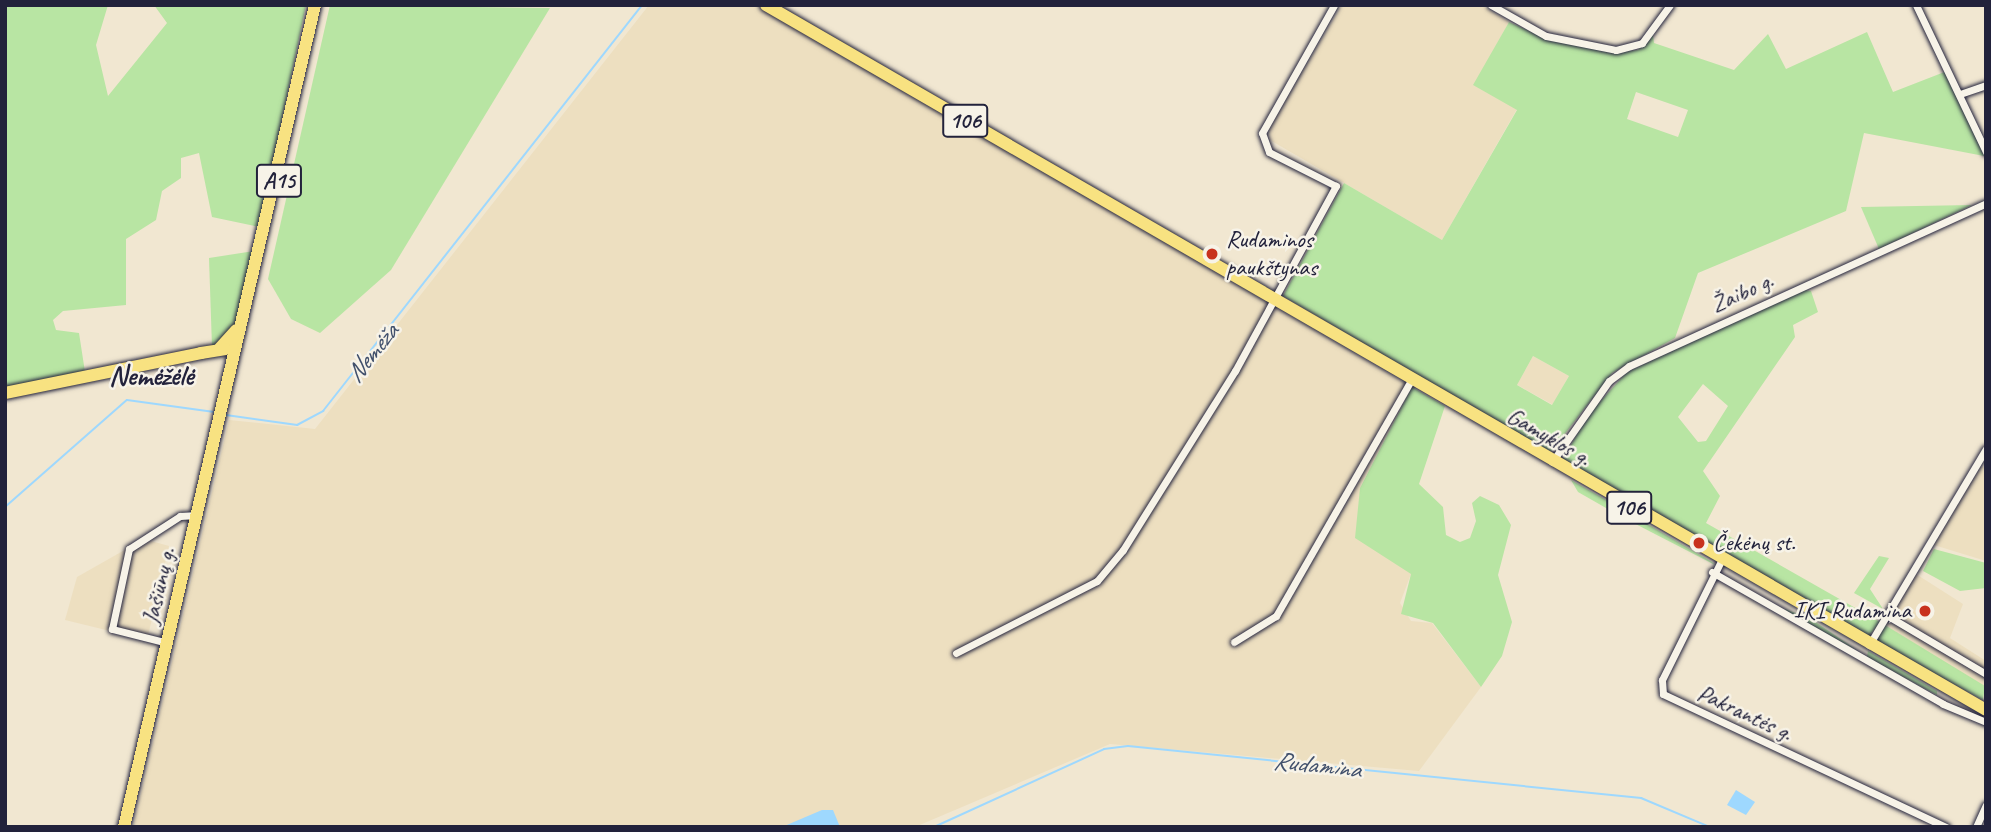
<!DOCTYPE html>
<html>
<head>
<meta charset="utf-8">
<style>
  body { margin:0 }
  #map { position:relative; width:1991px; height:832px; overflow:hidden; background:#f1e7d1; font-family:Caveat,sans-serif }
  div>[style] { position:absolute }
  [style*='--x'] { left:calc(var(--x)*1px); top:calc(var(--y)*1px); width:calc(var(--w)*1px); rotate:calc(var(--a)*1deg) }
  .built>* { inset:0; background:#eddfc0; transform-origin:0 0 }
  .green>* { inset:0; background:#b8e5a3 }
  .water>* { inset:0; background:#9ed8fe }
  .stream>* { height:2px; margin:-1px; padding:0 1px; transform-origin:1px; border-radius:1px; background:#9ed8fe }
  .roads { filter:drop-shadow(0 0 2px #22223b) drop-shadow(0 0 2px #22223b) }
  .minor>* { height:7px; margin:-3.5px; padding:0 3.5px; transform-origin:3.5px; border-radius:3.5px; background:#f7f3e8 }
  .primary>* { height:12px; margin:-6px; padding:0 6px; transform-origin:6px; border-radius:6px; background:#f8e281 }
  .trunk>* { height:12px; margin:-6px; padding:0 6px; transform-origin:6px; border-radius:6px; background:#f8e281 }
  .dots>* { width:19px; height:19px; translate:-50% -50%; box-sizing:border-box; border:4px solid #f7f3e8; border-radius:50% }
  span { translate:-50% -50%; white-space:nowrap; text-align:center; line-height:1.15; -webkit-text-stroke:5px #f7f3e8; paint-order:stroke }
  .shield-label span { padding:2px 5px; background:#f7f3e8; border:2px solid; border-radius:5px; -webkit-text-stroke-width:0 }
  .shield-label { font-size:23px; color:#22223b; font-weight:700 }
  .poi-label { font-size:24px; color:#22223b }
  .left { translate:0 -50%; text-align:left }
  .right { translate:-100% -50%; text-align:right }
  .street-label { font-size:24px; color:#22223b }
  .water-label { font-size:26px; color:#41506c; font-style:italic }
  .quarter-label { font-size:28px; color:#22223b; font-weight:700 }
  .frame { position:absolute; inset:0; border:7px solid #22223b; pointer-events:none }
</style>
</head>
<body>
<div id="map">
  <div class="built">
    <div style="clip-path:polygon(649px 5px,759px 5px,1412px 387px,1360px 488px,1411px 574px,1400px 603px,1411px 621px,1432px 623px,1481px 687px,1419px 771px,1110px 744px,915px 827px,133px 827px,229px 420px,315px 429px)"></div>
    <div style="clip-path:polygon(1342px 5px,1481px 5px,1509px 22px,1474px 85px,1517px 109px,1442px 240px,1270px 140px,1269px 129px)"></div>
    <div style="left:1533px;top:356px;width:41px;height:33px;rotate:29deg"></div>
    <div style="clip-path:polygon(1979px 466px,1986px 468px,1986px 561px,1934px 545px)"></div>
    <div style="clip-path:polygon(144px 539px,169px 546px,147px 640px,65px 620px,77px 577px)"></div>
    <div style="clip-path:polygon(1916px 574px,1963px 604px,1950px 638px,1986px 661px,1986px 690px,1885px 625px)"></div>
  </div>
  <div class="green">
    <div style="clip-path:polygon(5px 5px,108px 5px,96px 45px,108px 96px,167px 23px,154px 5px,306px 5px,259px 227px,212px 217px,199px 153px,181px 158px,181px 178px,162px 191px,156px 220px,126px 239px,126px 305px,63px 311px,53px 320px,56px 330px,79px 333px,85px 372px,5px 387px)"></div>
    <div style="clip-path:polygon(330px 5px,550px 8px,391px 270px,320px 333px,291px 319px,268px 279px)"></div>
    <div style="clip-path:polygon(evenodd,1509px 22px,1545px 38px,1618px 52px,1638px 50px,1653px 35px,1654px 43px,1734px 70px,1768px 34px,1786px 69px,1867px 32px,1893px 92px,1947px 71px,1984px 156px,1864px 133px,1846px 211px,1698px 273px,1675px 338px,1612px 373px,1550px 453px,1283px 296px,1344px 183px,1442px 240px,1517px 110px,1473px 85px,1509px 22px,1636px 92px,1688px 110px,1678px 137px,1627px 119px,1636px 92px,1509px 22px,1533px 356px,1569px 376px,1552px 405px,1517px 385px,1533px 356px)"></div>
    <div style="clip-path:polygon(1972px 205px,1879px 249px,1861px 207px)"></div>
    <div style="clip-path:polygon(254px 251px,235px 324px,212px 347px,209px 258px)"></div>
    <div style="clip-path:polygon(evenodd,1804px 290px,1811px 291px,1818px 312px,1793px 325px,1795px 337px,1703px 471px,1720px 496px,1706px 523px,1880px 622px,1869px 636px,1563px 459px,1588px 415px,1627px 372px,1804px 290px,1703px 384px,1728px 406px,1706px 441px,1698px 442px,1678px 417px,1703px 384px)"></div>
    <div style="clip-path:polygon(1412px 387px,1445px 406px,1419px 484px,1443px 507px,1446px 535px,1460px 542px,1470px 538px,1476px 521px,1472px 503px,1480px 496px,1499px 505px,1511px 525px,1498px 575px,1512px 622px,1502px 656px,1481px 687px,1433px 623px,1401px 614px,1411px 574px,1355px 538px,1360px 488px)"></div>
    <div style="clip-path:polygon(1571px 480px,1615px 505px,1620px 516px,1578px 492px)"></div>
    <div style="clip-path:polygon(1625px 511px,1712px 562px,1715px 565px,1622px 517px)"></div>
    <div style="clip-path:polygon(1934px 549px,1986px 563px,1986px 588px,1960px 591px,1923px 571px)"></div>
    <div style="clip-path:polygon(1879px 556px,1889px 558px,1870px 589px,1883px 609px,1854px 593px)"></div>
    <div style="clip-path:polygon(1785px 609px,1811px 619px,1857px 650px,1790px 615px)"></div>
    <div style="clip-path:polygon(1885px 625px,1985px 686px,1983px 700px,1875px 642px)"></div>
    <div style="clip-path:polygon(1868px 651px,1937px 691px,1937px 695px,1867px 657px)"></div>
  </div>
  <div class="water">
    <div style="clip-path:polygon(1736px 790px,1755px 802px,1746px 815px,1727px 805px)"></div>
    <div style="clip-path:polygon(822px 810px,833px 810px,840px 827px,782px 827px)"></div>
  </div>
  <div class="stream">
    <div style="--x:226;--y:415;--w:72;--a:8"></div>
    <div style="--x:297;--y:425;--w:30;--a:-28"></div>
    <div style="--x:323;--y:411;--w:516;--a:-51.84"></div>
    <div style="--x:5;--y:507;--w:162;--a:-41.3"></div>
    <div style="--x:127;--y:400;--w:88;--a:7.9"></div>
    <div style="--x:934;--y:827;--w:187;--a:-24.6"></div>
    <div style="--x:1104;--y:749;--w:24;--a:-7"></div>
    <div style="--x:1128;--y:746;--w:516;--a:5.79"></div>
    <div style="--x:1641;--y:798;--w:75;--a:22.8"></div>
  </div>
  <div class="roads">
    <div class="minor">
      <div style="--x:1491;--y:5;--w:63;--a:29.4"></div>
      <div style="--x:1546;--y:36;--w:71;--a:11.3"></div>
      <div style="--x:1616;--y:50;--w:27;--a:-15"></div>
      <div style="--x:1642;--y:43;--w:47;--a:-53.6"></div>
      <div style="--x:1916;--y:5;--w:163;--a:64.5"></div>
      <div style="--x:1960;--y:94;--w:28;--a:-19"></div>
      <div style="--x:1552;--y:462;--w:99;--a:-54.9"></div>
      <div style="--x:1609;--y:381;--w:25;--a:-37"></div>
      <div style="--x:1629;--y:366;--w:392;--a:-24.5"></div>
      <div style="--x:1721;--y:561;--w:133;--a:116.4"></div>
      <div style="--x:1662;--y:680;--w:14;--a:86"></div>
      <div style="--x:1663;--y:694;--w:313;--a:25.2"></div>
      <div style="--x:1712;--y:572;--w:266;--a:29.7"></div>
      <div style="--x:1943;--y:704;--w:47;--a:22.7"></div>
      <div style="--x:1888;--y:616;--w:114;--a:30.6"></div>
      <div style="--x:1234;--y:642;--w:49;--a:-31.8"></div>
      <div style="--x:1276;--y:616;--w:272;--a:-60.2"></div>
      <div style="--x:168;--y:643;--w:58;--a:-166"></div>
      <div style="--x:112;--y:629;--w:82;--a:-78"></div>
      <div style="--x:129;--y:549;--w:61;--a:-32.9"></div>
      <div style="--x:180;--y:516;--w:17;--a:-3"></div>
      <div style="--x:1869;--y:645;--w:228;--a:-59.2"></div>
      <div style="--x:956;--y:653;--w:158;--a:-27.1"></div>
      <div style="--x:1097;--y:581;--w:40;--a:-50"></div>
      <div style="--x:1123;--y:550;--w:211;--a:-58"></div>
      <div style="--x:1235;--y:371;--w:211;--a:-61.4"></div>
      <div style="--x:1336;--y:186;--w:75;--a:-153.1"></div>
      <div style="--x:1269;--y:152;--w:20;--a:-110"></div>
      <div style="--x:1262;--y:133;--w:147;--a:-60.6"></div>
      <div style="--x:1976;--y:827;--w:24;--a:-66"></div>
    </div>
    <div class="primary">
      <div style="--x:766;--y:5;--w:1409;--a:30.02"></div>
      <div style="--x:5;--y:393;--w:200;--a:-11.5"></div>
    </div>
    <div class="trunk">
      <div style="--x:220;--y:348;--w:24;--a:-48"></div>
      <div style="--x:201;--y:353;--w:25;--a:-9"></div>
      <div style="--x:124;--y:827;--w:844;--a:-76.92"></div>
    </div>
  </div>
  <div class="dots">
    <div style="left:1212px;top:254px;background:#c8321e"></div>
    <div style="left:1699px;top:543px;background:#c8321e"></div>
    <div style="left:1925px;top:611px;background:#c8321e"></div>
  </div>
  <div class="shield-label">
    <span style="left:965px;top:121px">106</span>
    <span style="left:279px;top:181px">A15</span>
    <span style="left:1629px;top:508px">106</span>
  </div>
  <div class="poi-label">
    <span class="left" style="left:1226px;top:254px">Rudaminos<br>paukštynas</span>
    <span class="left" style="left:1713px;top:543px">Čekėnų st.</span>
    <span class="right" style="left:1911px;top:611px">IKI Rudamina</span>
  </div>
  <div class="street-label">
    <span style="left:1742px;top:293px;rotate:-25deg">Žaibo g.</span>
    <span style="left:1549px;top:437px;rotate:30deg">Gamyklos g.</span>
    <span style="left:159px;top:586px;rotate:-77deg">Jašiūnų g.</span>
    <span style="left:1745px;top:713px;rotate:25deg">Pakrantės g.</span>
  </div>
  <div class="water-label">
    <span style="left:372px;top:353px;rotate:-51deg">Nemėža</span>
    <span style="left:1317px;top:765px;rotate:6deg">Rudamina</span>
  </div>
  <div class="quarter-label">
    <span style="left:151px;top:376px">Nemėžėlė</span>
  </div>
  <div class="frame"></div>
</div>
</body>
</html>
